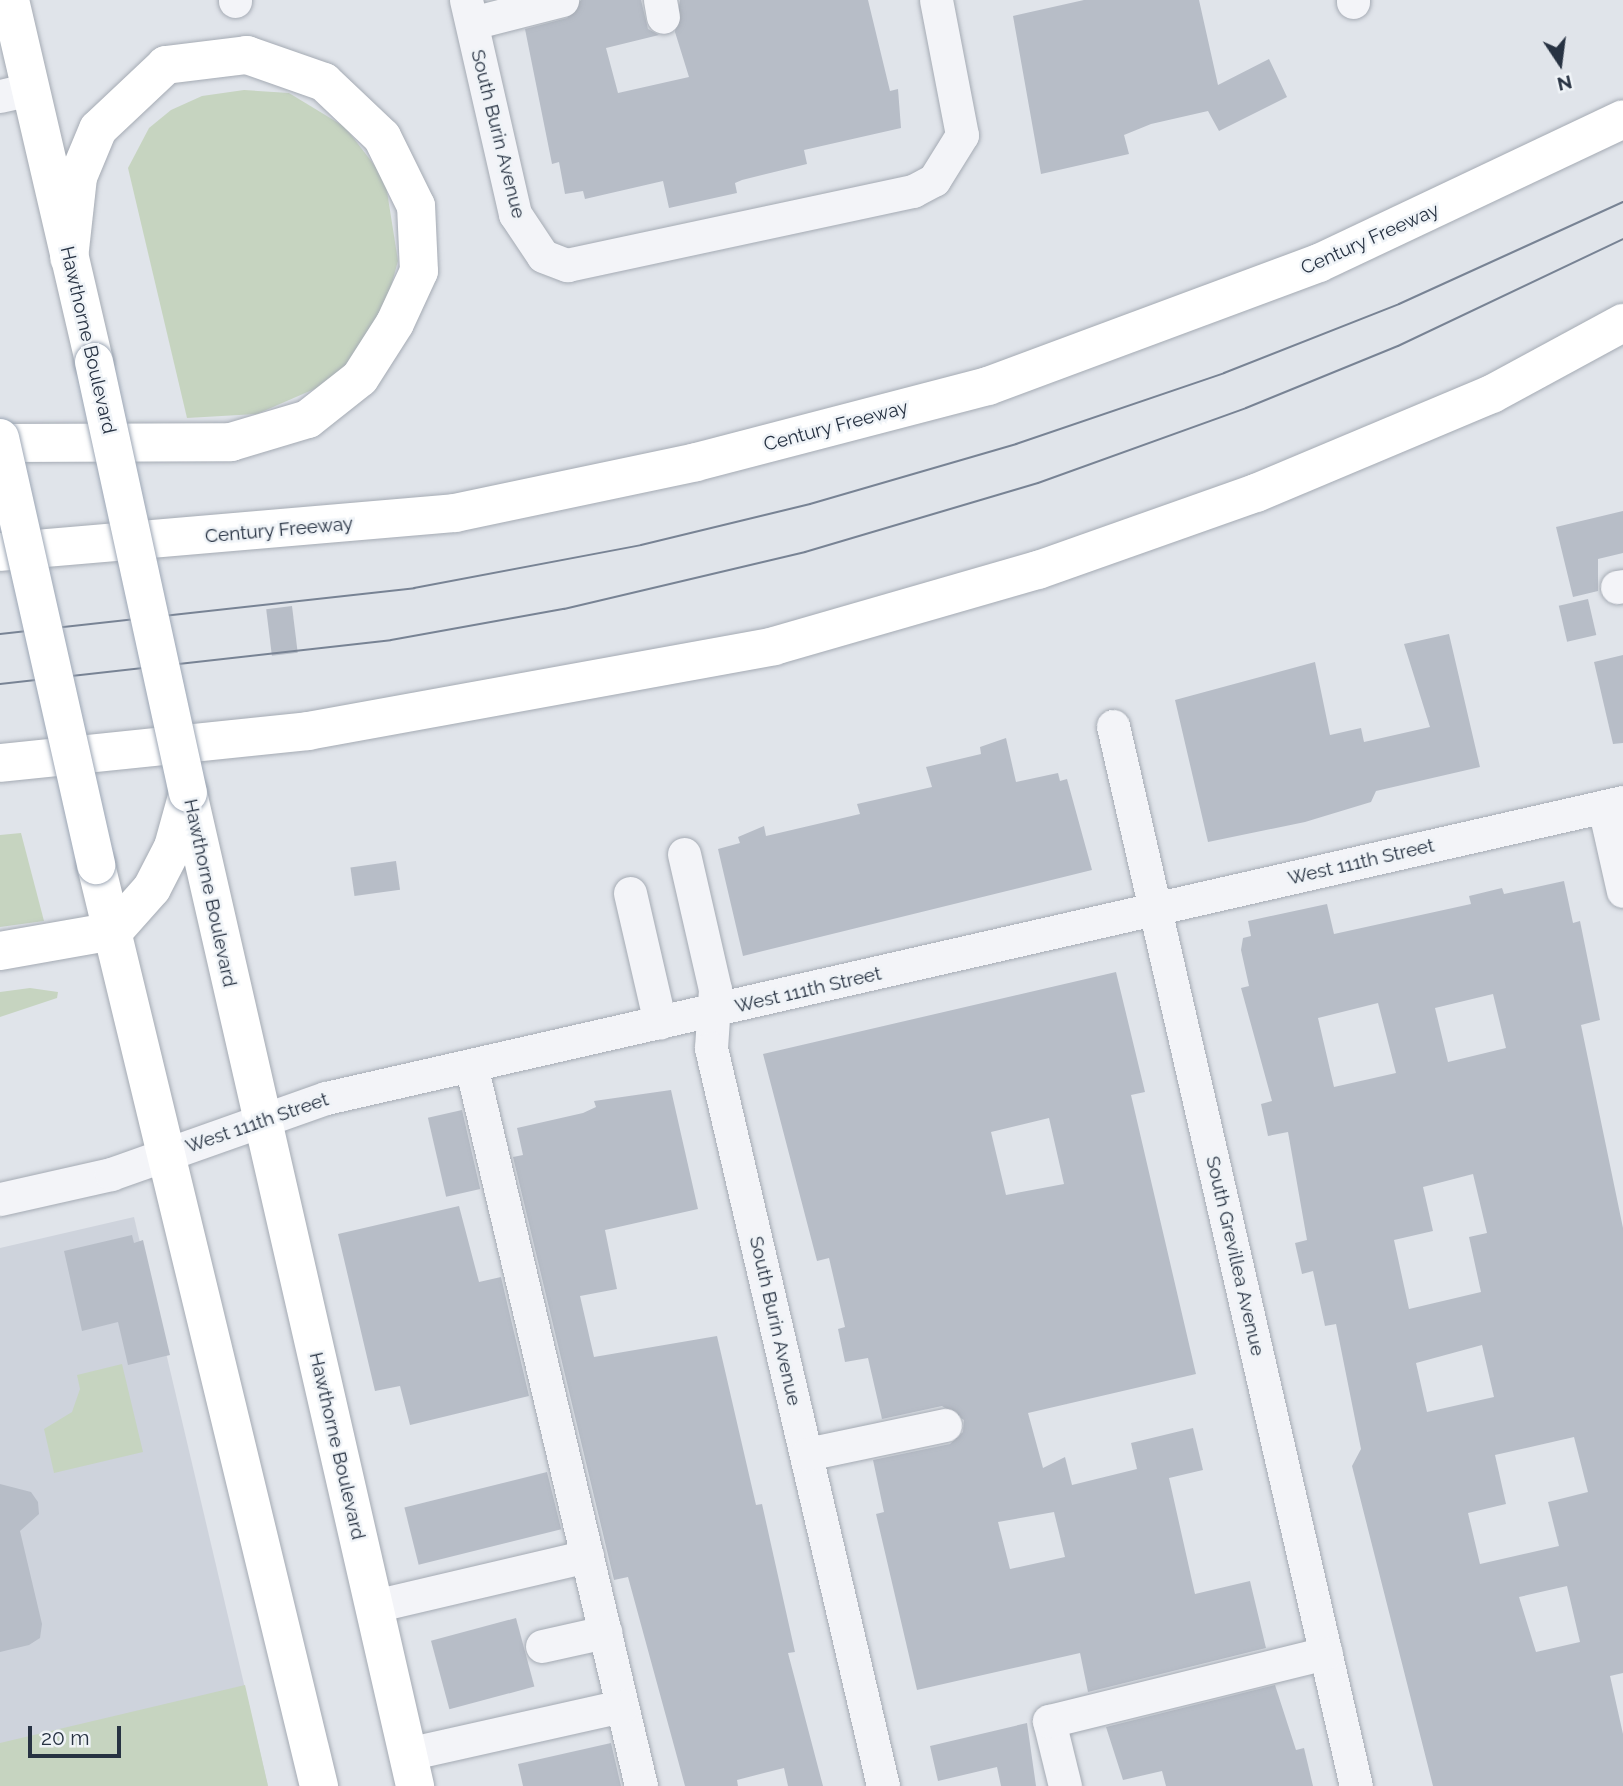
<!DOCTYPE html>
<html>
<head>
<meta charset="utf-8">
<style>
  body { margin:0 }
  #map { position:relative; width:1623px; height:1786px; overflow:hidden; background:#e0e4ea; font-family:Raleway,sans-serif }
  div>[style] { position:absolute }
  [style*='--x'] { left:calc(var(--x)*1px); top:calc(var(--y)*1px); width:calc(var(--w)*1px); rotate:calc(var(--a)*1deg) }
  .built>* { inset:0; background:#ced3dc }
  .green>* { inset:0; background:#c6d4c0 }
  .building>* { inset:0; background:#b7bdc7; transform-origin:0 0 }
  .roads { filter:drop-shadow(0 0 2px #a5abb4) drop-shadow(0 0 2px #a5abb4) }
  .minor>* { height:33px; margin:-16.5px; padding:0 16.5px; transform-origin:16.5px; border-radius:16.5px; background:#f3f4f8 }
  .major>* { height:38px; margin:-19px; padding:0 19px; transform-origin:19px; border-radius:19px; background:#fff }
  .highway>* { height:38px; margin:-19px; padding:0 19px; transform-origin:19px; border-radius:19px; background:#fff }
  .tram>* { height:2px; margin:-1px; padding:0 1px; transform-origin:1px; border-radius:1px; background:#788394 }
  .bridges { filter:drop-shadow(0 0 2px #9ea8b6) drop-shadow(0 0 2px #9ea8b6) }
  .major-bridge>* { height:38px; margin:-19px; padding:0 19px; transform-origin:19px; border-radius:19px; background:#fff }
  span { translate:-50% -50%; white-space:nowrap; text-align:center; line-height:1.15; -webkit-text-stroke:5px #eff3f7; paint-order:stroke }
  .street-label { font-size:19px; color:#273242 }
  .north { position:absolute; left:1525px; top:28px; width:70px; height:70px; -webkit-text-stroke:5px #eff3f7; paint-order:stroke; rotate:167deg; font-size:19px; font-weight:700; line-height:28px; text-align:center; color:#273242 }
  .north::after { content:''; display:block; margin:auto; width:24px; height:32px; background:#273242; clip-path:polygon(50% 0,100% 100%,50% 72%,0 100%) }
  .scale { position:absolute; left:28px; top:1726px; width:93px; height:32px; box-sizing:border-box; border:4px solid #273242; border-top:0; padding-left:9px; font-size:21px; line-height:24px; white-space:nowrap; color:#273242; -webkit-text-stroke:5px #eff3f7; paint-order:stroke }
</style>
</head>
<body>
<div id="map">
  <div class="built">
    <div style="clip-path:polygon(134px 1217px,268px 1786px,0 1786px,0 1248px)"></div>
  </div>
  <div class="green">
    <div style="clip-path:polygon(244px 90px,289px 93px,345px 127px,385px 179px,398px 261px,385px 308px,335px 380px,257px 414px,187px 418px,128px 168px,149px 128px,171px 110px,202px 96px)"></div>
    <div style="clip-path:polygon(21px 833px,44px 921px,0 927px,0 835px)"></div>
    <div style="clip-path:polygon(30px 988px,58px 992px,57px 998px,0 1017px,0 992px)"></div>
    <div style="clip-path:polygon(122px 1364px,143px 1452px,54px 1473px,44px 1429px,72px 1412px,80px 1389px,77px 1375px)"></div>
    <div style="clip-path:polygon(245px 1685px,268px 1786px,0 1786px,0 1743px)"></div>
  </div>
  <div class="building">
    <div style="clip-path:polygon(581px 0,641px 0,648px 29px,659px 35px,606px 48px,618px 93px,689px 77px,675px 32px,680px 0,868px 0,890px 91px,898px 89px,901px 128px,804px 150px,807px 164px,742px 180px,735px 183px,737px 193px,669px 208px,663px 181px,585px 199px,583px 191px,565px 194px,559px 162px,552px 164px,525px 29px,567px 18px)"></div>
    <div style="clip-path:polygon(1084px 0,1199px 0,1218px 85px,1269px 59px,1287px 97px,1219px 131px,1208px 111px,1151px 124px,1124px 135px,1129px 154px,1041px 174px,1013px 16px)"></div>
    <div style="clip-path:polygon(1623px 511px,1623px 553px,1598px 559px,1598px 591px,1573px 597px,1556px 527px)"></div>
    <div style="left:1588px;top:599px;width:37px;height:30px;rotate:77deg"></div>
    <div style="left:292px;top:606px;width:47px;height:26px;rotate:83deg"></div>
    <div style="clip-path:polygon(1449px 634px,1480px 767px,1376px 791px,1371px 802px,1305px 822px,1208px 842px,1175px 700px,1315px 662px,1330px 735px,1361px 728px,1364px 742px,1430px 727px,1404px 644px)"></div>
    <div style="clip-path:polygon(1623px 655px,1623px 743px,1613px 744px,1594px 662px)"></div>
    <div style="clip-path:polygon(1006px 738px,1016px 782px,1058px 773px,1060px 781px,1067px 779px,1092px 870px,743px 956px,718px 849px,740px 843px,738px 837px,764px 826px,766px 836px,860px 814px,857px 804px,932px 787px,926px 767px,981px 754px,980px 747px)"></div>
    <div style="left:396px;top:861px;width:29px;height:46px;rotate:82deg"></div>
    <div style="clip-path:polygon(evenodd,1564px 881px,1573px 923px,1580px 921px,1600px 1020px,1581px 1025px,1623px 1228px,1623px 1673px,1610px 1676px,1623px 1734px,1623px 1786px,1433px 1786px,1352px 1466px,1361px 1449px,1336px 1324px,1325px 1326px,1313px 1271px,1302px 1274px,1295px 1243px,1307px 1240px,1288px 1132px,1268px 1136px,1261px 1104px,1272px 1101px,1241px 988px,1249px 986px,1241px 950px,1243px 938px,1251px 936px,1248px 921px,1327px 904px,1334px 934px,1471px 904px,1469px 896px,1502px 888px,1504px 894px,1564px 881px,1493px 994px,1506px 1048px,1448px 1062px,1435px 1008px,1493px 994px,1564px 881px,1378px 1003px,1396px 1073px,1334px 1087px,1318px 1018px,1378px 1003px,1564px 881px,1473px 1174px,1487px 1233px,1469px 1237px,1481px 1292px,1409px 1309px,1394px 1240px,1433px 1231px,1423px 1187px,1473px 1174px,1564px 881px,1482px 1345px,1494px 1397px,1427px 1412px,1416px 1363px,1482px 1345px,1564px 881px,1574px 1437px,1588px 1492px,1548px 1502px,1559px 1546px,1480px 1564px,1468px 1513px,1506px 1504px,1495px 1455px,1574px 1437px,1564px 881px,1567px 1586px,1580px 1642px,1536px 1652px,1519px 1597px,1567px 1586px)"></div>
    <div style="clip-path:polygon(evenodd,1116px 972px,1145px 1092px,1131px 1095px,1196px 1374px,1028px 1413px,1043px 1468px,1065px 1457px,1072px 1485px,1137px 1469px,1131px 1443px,1193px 1428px,1203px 1470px,1169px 1478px,1195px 1594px,1250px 1581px,1266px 1648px,1088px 1692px,1080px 1653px,917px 1690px,876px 1514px,884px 1512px,873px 1460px,950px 1444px,963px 1432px,964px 1420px,942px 1406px,882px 1419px,868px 1358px,845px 1362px,838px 1329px,845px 1327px,829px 1258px,817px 1261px,763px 1054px,1116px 972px,1049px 1118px,1064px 1184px,1006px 1195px,991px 1132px,1049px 1118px,1116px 972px,1054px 1512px,1065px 1557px,1010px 1569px,998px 1522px,1054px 1512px)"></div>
    <div style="clip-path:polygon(671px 1090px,698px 1209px,605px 1230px,617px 1289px,580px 1296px,594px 1357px,717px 1336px,756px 1505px,762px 1504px,795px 1652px,788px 1653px,823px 1786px,788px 1786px,784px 1768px,737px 1780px,738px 1786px,685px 1786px,628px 1577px,614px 1580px,513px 1157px,523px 1155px,517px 1128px,583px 1113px,596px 1107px,594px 1101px)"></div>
    <div style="left:462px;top:1110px;width:81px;height:35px;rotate:77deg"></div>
    <div style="clip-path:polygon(459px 1206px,479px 1282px,501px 1277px,529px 1396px,410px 1425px,400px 1386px,375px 1391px,338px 1234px)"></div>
    <div style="clip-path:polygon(132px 1235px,134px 1243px,143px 1240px,170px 1355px,128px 1365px,118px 1322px,82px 1331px,64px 1251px)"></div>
    <div style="left:547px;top:1472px;width:59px;height:147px;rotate:76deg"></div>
    <div style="clip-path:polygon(0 1484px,31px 1492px,38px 1502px,39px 1514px,20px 1531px,42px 1624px,40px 1638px,29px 1645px,0 1652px)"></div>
    <div style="left:516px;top:1618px;width:71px;height:88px;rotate:75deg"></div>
    <div style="clip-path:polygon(1275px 1685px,1296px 1750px,1304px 1748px,1313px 1786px,1166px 1786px,1162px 1771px,1123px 1780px,1106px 1727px)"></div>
    <div style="clip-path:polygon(1027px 1723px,1036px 1786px,1001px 1786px,997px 1767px,938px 1781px,930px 1746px)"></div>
    <div style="clip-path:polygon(611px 1743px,621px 1786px,523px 1786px,518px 1764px)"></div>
  </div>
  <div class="roads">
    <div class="minor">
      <div style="--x:235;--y:0;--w:1;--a:90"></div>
      <div style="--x:466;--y:0;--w:220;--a:77.1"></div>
      <div style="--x:515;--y:214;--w:50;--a:56.3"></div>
      <div style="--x:543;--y:256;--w:26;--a:21"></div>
      <div style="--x:567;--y:265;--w:354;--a:-12.1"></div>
      <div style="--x:913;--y:191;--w:24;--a:-28"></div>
      <div style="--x:934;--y:180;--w:53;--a:-58.1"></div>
      <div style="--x:962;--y:135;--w:137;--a:-100.9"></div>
      <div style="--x:660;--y:0;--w:17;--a:80"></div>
      <div style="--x:1353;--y:2;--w:2;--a:-90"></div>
      <div style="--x:472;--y:23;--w:93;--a:-14.3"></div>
      <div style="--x:0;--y:96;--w:32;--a:-13"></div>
      <div style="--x:1617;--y:587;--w:6;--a:-9"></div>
      <div style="--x:1113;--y:726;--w:1087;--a:77.09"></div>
      <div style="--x:1604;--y:807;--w:86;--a:77.3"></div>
      <div style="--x:684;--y:854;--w:139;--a:77.1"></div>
      <div style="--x:715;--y:989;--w:59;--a:93.9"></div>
      <div style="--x:711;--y:1048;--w:758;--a:76.88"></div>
      <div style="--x:630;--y:893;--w:133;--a:77"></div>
      <div style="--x:471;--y:1065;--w:741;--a:76.73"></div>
      <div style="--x:0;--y:1199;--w:114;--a:-12.7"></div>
      <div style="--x:111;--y:1174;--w:228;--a:-19.5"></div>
      <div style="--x:326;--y:1098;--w:1330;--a:-12.86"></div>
      <div style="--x:807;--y:1454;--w:141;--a:-11.9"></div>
      <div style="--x:374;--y:1606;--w:219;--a:-13.2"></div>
      <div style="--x:542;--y:1646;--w:65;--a:-12.5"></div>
      <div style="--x:407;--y:1754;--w:220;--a:-12.6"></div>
      <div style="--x:1065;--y:1786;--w:67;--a:-103.8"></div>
      <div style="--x:1049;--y:1721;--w:285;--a:-13.8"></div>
    </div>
    <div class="major">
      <div style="--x:10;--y:0;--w:372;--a:76.9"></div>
      <div style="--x:188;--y:793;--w:1019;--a:77.12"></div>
      <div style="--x:96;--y:865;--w:948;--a:76.39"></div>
    </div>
    <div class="highway">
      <div style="--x:0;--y:443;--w:231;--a:-0.2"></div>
      <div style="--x:231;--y:442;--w:80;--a:-16.6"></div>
      <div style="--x:308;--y:419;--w:66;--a:-38.3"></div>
      <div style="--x:360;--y:378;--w:65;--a:-57.5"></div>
      <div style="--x:395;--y:323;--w:57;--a:-65.2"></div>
      <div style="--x:419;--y:271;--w:65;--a:-92.6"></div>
      <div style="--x:416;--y:206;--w:77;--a:-116.2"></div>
      <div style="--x:382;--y:137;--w:80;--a:-136.5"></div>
      <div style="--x:324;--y:82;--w:82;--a:-160.7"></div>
      <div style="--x:247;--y:55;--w:82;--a:173"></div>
      <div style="--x:166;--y:65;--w:93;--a:136.7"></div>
      <div style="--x:98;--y:129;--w:52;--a:112.6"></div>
      <div style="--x:78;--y:177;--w:81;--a:96.3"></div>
      <div style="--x:0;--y:552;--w:457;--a:-4.9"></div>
      <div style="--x:455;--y:513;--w:246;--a:-11.9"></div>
      <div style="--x:696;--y:462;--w:302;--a:-14.6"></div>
      <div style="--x:988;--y:386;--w:353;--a:-20.4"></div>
      <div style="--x:1319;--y:263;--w:336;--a:-25.3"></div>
      <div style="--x:0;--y:763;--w:310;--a:-5.9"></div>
      <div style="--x:308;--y:731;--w:474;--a:-10.3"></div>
      <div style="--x:774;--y:646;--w:275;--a:-16.1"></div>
      <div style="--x:1038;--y:570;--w:231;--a:-19.5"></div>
      <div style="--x:1256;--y:493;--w:256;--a:-22.8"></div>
      <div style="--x:1492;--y:394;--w:149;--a:-28.5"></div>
      <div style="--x:0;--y:951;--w:116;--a:-10"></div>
      <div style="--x:114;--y:931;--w:57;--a:-48.5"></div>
      <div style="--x:152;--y:888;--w:46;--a:-62.9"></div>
      <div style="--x:173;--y:847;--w:56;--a:-74.5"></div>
    </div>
  </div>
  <div class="tram">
    <div style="--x:0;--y:634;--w:417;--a:-6.3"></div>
    <div style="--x:414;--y:588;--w:231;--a:-10.7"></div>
    <div style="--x:641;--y:545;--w:174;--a:-13.6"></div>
    <div style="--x:810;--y:504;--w:215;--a:-16.2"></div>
    <div style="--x:1016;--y:444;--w:220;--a:-18.8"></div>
    <div style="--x:1224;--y:373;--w:188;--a:-21.5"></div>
    <div style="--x:1399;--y:304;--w:246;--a:-24.5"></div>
    <div style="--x:0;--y:684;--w:393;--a:-6.4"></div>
    <div style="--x:391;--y:640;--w:176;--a:-10.2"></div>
    <div style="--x:564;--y:609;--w:248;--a:-13.3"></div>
    <div style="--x:805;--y:552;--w:243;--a:-16.5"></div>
    <div style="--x:1038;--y:483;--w:221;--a:-19.8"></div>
    <div style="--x:1246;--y:408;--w:164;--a:-22.2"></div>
    <div style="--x:1398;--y:346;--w:249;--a:-25.4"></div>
  </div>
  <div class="bridges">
    <div class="major-bridge">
      <div style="--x:94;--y:362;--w:441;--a:77.7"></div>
      <div style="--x:0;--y:438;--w:438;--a:77.3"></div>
    </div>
  </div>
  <div class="street-label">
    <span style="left:498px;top:134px;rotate:76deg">South Burin Avenue</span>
    <span style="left:1370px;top:239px;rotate:-24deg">Century Freeway</span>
    <span style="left:88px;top:340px;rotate:77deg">Hawthorne Boulevard</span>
    <span style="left:836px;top:426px;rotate:-15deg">Century Freeway</span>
    <span style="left:279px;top:530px;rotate:-5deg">Century Freeway</span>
    <span style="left:1361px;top:862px;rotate:-13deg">West 111th Street</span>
    <span style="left:210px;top:893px;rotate:78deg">Hawthorne Boulevard</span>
    <span style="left:808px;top:990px;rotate:-13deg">West 111th Street</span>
    <span style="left:257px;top:1123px;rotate:-19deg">West 111th Street</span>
    <span style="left:1235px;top:1256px;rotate:77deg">South Grevillea Avenue</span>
    <span style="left:775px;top:1321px;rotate:77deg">South Burin Avenue</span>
    <span style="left:337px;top:1446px;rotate:77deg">Hawthorne Boulevard</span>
  </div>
  <div class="north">N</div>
  <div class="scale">20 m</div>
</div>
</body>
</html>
